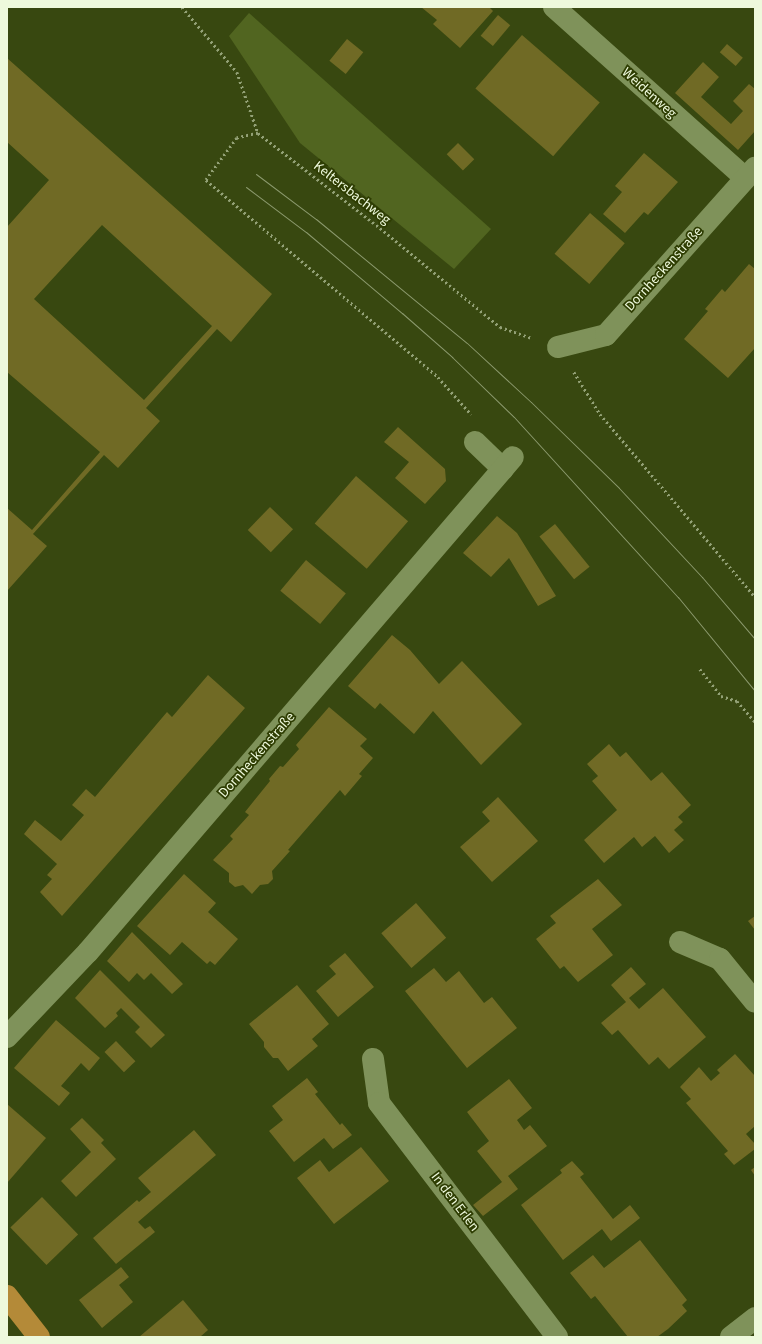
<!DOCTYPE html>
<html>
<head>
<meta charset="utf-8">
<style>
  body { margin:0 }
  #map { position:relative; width:762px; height:1344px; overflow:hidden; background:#384810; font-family:"Source Sans 3",sans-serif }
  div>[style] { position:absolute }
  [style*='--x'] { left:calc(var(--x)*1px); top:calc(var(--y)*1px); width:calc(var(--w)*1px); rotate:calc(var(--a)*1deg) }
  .green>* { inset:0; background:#516520 }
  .building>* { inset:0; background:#706a25; transform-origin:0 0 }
  .path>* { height:2.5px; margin-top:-1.25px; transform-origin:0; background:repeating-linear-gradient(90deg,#93a176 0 2px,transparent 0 5px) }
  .minor>* { height:22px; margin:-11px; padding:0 11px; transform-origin:11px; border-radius:11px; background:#7f925a }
  .major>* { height:22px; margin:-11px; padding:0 11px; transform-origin:11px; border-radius:11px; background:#b48a38 }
  .tram>* { height:1px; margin:-0.5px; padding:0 0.5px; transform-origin:0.5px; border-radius:0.5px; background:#8b996d }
  span { translate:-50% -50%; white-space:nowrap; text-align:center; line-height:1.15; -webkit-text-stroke:3.5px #2e3d02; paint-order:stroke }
  .street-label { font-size:14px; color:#eef9dc }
  .frame { position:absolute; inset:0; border:8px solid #eef9dc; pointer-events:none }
</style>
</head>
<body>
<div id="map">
  <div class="green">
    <div style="clip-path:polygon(249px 13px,491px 229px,454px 269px,300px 143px,229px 36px)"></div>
  </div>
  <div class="building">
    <div style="clip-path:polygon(421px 7px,489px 7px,493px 11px,460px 48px,433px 24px,437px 20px)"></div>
    <div style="left:498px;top:15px;width:16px;height:27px;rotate:40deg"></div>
    <div style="left:522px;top:35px;width:103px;height:71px;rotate:41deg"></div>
    <div style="left:347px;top:39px;width:21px;height:28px;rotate:39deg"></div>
    <div style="left:727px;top:44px;width:21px;height:11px;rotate:41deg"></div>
    <div style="clip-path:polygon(evenodd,7px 58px,272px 294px,231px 342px,217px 329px,146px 408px,160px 421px,118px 468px,104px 455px,33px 534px,47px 546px,7px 591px,7px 508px,32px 530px,100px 452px,7px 372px,7px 227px,49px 180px,7px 142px,7px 58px,102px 225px,212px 326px,144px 400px,34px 299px,102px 225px)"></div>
    <div style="clip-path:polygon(703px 62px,719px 77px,701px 97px,731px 124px,743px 111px,733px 101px,749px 84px,755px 89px,755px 131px,738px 150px,675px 93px)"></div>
    <div style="left:458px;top:143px;width:23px;height:16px;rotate:45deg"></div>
    <div style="clip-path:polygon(644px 153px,678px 182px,648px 215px,644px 212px,625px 233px,603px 214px,622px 192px,615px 186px)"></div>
    <div style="left:590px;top:213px;width:46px;height:54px;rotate:41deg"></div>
    <div style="clip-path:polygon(749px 264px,755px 269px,755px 348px,728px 378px,684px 339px,708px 311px,705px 309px,722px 289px,725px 292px)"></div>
    <div style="clip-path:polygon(398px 427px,445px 469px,446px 481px,425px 504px,395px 478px,409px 462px,384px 442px)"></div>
    <div style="left:356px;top:476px;width:69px;height:63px;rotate:41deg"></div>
    <div style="left:270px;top:507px;width:32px;height:32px;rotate:44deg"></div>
    <div style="clip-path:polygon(497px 516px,517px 533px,556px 596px,538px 606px,509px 558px,491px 577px,463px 553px)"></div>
    <div style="left:555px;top:524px;width:55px;height:20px;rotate:51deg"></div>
    <div style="left:306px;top:560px;width:52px;height:40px;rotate:40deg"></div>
    <div style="clip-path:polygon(392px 635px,410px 650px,439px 684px,462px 661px,522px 724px,481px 765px,433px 711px,414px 734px,380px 703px,375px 709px,348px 686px)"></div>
    <div style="clip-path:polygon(208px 675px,245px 708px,62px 916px,40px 892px,52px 879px,47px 875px,57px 864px,24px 834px,35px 820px,61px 841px,84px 815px,72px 805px,86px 789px,95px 797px,167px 712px,172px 717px)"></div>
    <div style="clip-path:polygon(329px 707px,367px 739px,360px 746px,373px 758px,359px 774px,362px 776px,345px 796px,340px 790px,288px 850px,290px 851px,272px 871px,273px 879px,268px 884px,260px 885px,252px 894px,243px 885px,235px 887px,229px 882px,229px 873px,213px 860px,233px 839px,230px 836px,249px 815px,245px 812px,270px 781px,269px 779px,280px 766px,283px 767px,299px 749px,296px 745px)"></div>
    <div style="clip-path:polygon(609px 744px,620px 757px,626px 752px,651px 781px,662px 772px,691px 805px,678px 817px,683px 822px,674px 830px,684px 840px,669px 853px,655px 836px,642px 847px,634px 837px,604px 863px,584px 840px,617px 810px,592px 781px,598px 776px,587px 764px)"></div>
    <div style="clip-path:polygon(498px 797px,538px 841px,492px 882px,460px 847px,490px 821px,482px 812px)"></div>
    <div style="clip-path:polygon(184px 874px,216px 903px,208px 912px,238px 939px,215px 965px,210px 961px,207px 964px,182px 942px,170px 955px,137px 926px)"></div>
    <div style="clip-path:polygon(598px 879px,622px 905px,592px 929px,613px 955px,578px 982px,564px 966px,560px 969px,536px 939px,556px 923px,550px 916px)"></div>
    <div style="left:416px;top:903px;width:46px;height:46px;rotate:49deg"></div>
    <div style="clip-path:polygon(755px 916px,755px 930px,748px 921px)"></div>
    <div style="clip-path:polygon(132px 932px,183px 984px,172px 994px,151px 973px,144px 980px,137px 973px,129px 982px,107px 961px)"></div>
    <div style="clip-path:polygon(345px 953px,374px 987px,338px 1017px,316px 991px,336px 974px,329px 966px)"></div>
    <div style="clip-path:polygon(631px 967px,646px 984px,629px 998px,639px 1009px,663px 988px,706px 1037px,669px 1069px,658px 1057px,649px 1065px,618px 1030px,612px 1035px,601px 1023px,626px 1002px,611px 985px)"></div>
    <div style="clip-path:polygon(434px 968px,446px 982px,459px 971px,484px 1003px,492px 997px,517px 1028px,467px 1068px,405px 991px)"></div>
    <div style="clip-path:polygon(100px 970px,165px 1035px,151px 1048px,135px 1032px,140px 1027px,121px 1008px,116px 1013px,118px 1016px,105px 1028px,75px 998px)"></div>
    <div style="clip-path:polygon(297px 985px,329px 1024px,312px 1039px,318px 1046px,288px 1071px,278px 1058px,273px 1058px,264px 1047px,264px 1042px,249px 1024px)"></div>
    <div style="clip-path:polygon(56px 1020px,100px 1058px,89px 1071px,81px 1063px,61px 1086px,70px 1093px,59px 1106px,14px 1068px)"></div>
    <div style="left:116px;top:1041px;width:28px;height:16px;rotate:46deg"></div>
    <div style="clip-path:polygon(735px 1054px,755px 1076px,755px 1126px,746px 1134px,755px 1144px,755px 1149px,734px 1165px,724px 1154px,728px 1151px,686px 1103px,691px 1099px,680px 1087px,699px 1067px,711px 1081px,720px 1073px,717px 1070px)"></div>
    <div style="clip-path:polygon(307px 1078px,318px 1092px,315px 1094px,340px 1125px,342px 1123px,352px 1135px,333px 1149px,324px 1138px,294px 1162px,269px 1131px,283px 1120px,272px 1106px)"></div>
    <div style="clip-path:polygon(509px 1079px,532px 1108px,517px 1120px,524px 1130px,530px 1125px,547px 1146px,508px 1176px,518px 1189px,483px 1216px,473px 1205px,502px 1182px,477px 1151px,489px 1141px,467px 1112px)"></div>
    <div style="clip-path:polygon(7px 1104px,46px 1138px,7px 1183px)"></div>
    <div style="clip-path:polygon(82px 1118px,104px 1140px,101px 1143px,116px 1159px,76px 1197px,61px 1181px,91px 1152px,70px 1129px)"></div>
    <div style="clip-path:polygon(194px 1130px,216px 1155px,138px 1222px,145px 1229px,150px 1226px,155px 1232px,116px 1264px,93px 1238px,137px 1200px,139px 1202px,151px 1192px,138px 1178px)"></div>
    <div style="clip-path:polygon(361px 1147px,389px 1181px,334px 1224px,297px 1178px,320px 1160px,329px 1172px)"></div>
    <div style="clip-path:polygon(572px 1161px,584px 1174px,580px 1177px,613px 1219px,630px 1205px,640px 1218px,611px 1241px,602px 1229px,563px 1260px,521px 1205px,562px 1173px,560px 1170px)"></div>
    <div style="clip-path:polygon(755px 1167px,755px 1176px,751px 1170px)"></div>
    <div style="left:42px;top:1197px;width:52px;height:44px;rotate:46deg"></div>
    <div style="clip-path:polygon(640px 1240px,687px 1300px,682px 1305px,687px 1311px,668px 1329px,657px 1337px,628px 1337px,595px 1296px,591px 1299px,570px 1273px,593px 1255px,604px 1268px)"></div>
    <div style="clip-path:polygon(121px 1267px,129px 1277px,119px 1285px,133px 1302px,102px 1328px,79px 1300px)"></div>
    <div style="clip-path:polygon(183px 1300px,208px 1330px,200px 1337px,139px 1337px)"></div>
  </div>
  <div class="path">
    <div style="--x:182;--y:7;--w:85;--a:49.8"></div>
    <div style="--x:237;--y:72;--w:65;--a:71"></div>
    <div style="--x:258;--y:133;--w:155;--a:37.9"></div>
    <div style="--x:380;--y:228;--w:156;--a:39.5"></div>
    <div style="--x:500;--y:327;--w:34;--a:19"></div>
    <div style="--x:258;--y:133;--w:22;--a:167"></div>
    <div style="--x:237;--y:138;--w:52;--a:126.4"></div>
    <div style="--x:206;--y:180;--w:304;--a:40.3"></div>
    <div style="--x:438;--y:377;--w:50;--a:48.3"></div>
    <div style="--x:574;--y:372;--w:49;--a:58.2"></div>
    <div style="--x:600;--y:414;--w:240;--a:49.7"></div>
    <div style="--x:700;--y:669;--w:34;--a:52"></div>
    <div style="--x:721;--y:696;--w:17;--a:17"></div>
    <div style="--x:737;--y:701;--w:28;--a:49"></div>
  </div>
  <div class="minor">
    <div style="--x:554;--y:7;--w:256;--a:41.8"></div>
    <div style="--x:558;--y:347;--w:49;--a:-14"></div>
    <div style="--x:606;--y:335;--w:224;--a:-48.3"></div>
    <div style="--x:475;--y:442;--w:39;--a:44"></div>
    <div style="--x:680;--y:942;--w:43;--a:23"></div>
    <div style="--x:720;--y:959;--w:55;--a:50.9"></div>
    <div style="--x:7;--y:1037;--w:117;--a:-46.4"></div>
    <div style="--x:88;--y:952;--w:652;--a:-49.35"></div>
    <div style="--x:373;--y:1059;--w:44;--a:82.2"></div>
    <div style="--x:379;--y:1103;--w:294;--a:52.7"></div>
    <div style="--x:731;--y:1337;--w:31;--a:-38"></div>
  </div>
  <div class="major">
    <div style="--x:7;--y:1296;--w:52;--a:52"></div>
  </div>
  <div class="tram">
    <div style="--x:256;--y:174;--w:75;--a:36.9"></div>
    <div style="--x:316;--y:219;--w:195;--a:39.4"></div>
    <div style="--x:467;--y:343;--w:87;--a:42.7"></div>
    <div style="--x:531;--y:402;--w:123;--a:44.3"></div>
    <div style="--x:619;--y:488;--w:122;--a:47"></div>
    <div style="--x:702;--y:577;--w:82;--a:49.5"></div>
    <div style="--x:246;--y:187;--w:75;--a:36.9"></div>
    <div style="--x:306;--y:232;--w:126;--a:40.2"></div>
    <div style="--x:402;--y:313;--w:67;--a:41.3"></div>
    <div style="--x:452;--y:357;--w:86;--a:44.1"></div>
    <div style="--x:514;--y:417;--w:244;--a:47.7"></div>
    <div style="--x:678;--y:597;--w:122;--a:50.7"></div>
  </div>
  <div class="street-label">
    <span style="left:649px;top:93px;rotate:42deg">Weidenweg</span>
    <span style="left:352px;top:193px;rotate:38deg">Keltersbachweg</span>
    <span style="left:664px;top:269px;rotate:-48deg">Dornheckenstraße</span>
    <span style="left:257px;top:755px;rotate:-49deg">Dornheckenstraße</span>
    <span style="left:455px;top:1202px;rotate:53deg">In den Erlen</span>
  </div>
  <div class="frame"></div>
</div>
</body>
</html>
